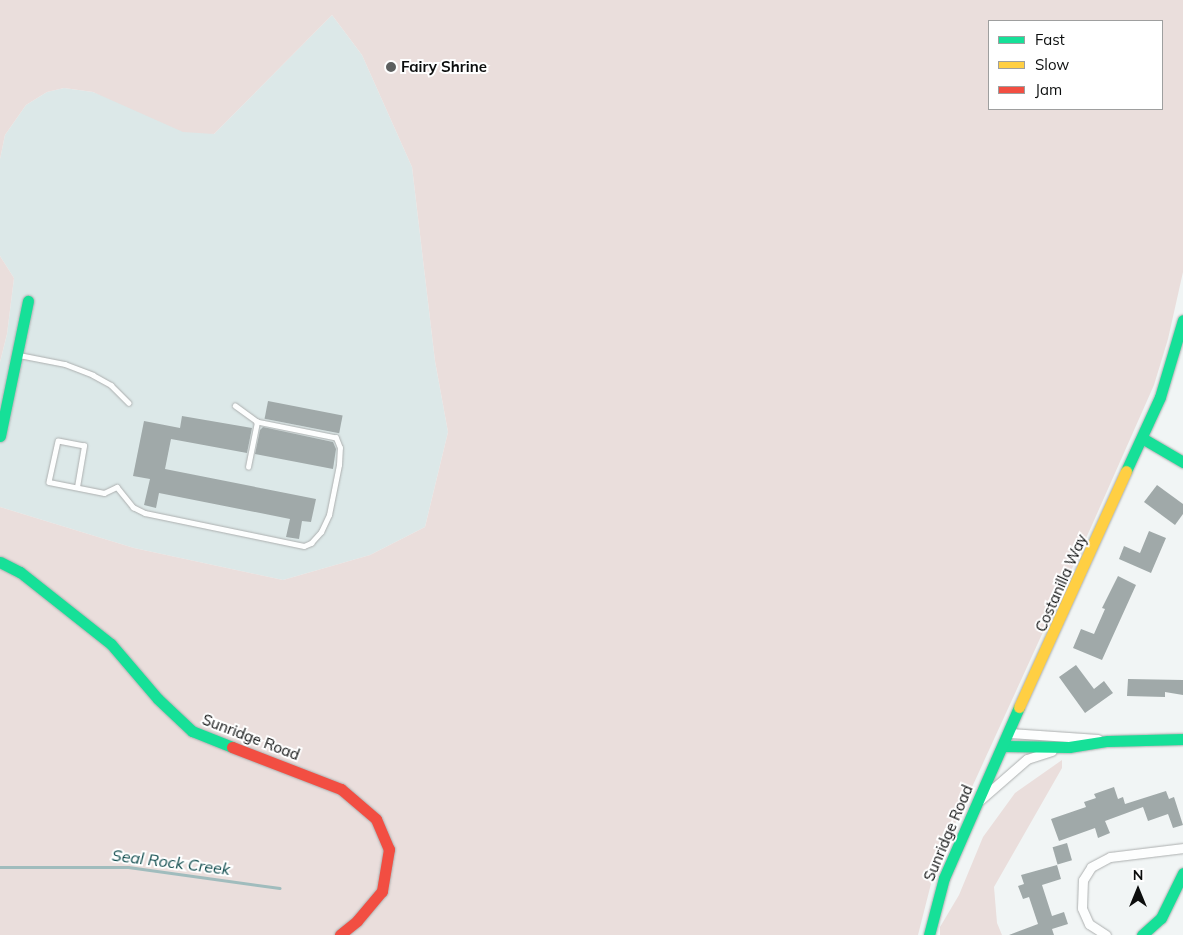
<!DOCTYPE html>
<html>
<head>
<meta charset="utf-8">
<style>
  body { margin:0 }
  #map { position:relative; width:1183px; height:935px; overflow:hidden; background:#f1f5f5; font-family:Mulish,sans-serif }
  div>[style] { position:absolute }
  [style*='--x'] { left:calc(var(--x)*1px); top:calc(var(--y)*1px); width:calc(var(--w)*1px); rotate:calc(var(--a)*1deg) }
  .built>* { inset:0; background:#dce8e8 }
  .green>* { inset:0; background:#eadedc }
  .stream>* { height:3px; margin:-1.5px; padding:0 1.5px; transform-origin:1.5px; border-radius:1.5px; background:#a0bcbd }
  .building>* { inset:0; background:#a0a9a9; transform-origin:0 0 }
  .roads { filter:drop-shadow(0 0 1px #acafaf) drop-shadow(0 0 1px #acafaf) }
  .lane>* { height:4.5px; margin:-2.25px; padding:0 2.25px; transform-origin:2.25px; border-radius:2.25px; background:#fdfefe }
  .street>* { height:9px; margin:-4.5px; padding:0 4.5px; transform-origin:4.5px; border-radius:4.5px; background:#fdfefe }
  .fast>* { height:11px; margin:-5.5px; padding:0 5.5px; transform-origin:5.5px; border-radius:5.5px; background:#16e098 }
  .slow>* { height:11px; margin:-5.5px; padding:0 5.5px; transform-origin:5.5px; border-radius:5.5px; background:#ffcf43 }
  .jam>* { height:11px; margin:-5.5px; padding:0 5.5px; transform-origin:5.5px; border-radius:5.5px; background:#f24e42 }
  .dots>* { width:14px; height:14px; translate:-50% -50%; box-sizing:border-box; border:2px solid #fff; border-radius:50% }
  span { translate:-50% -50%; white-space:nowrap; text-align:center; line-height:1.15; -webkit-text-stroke:4px #fff; paint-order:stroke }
  .poi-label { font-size:15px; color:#0c0e0e; font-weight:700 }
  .left { translate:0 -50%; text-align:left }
  .street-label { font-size:15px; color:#0c0e0e }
  .water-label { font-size:16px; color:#0e4a4c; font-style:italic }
  .legend { position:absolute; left:988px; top:20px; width:175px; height:90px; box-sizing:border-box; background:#fff; border:1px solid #9e9f9f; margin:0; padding:6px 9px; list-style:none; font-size:15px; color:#0c0e0e }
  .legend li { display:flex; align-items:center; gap:10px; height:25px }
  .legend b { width:25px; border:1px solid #9e9f9f }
  .north { position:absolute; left:1113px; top:865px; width:50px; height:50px; -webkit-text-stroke:4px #fff; paint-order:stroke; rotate:0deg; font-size:14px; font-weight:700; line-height:20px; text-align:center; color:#0c0e0e }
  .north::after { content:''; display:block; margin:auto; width:18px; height:22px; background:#0c0e0e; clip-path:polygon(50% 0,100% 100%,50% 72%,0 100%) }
</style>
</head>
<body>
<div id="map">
  <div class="built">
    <div style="clip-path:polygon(332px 15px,362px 55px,412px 167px,435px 361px,448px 432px,425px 527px,370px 555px,283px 580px,134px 548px,0 507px,0 362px,7px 334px,14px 278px,0 256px,0 159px,5px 135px,26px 105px,47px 92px,64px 88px,93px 92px,214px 134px)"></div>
  </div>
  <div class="green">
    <div style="clip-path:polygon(evenodd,0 0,1183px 0,1183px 272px,1168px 339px,1154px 385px,1092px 525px,935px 868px,918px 935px,0 935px,0 507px,134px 548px,283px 580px,370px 555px,425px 527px,448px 432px,435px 361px,412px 167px,362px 55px,332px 15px,214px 134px,183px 132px,93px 92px,64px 88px,47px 92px,26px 105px,5px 135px,0 159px,0 0,989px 21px,1162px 21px,1162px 109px,989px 109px,989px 21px)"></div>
    <div style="clip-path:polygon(0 256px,14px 278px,7px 334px,0 362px)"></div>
    <div style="clip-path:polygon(1062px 760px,1062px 768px,994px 887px,997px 923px,1002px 935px,940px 935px,940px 927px,959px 895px,983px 837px,1015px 793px)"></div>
  </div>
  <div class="stream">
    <div style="--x:0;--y:867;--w:128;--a:0"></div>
    <div style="--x:128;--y:867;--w:153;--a:7.9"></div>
  </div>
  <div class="building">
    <div style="left:268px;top:401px;width:76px;height:18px;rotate:11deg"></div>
    <div style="clip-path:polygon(182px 416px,252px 428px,247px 453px,171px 439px,165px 469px,316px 499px,311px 522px,302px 521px,299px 539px,286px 537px,290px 519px,159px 493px,156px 508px,144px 505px,150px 479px,133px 476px,144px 421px,180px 428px)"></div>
    <div style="clip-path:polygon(263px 427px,333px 442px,336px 449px,333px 469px,255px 454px,260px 430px)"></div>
    <div style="clip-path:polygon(1157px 485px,1183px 504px,1183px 514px,1175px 525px,1144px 502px)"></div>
    <div style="clip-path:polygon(1149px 531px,1166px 538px,1151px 573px,1119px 559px,1124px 546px,1140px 553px)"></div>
    <div style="clip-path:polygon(1118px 576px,1136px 585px,1102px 660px,1073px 648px,1081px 629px,1094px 634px,1105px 609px,1102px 608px)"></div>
    <div style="clip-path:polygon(1076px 665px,1094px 689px,1104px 681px,1113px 693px,1085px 713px,1059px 677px)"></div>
    <div style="clip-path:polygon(1128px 679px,1183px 680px,1183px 695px,1165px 692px,1165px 697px,1127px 696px)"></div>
    <div style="clip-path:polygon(1114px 787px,1118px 799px,1123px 797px,1125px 804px,1166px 791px,1169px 799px,1174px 797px,1183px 825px,1173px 828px,1168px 814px,1148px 821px,1143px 807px,1105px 821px,1110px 833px,1098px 838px,1095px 828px,1059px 841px,1051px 819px,1086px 807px,1084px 802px,1096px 798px,1094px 794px)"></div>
    <div style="left:1067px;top:843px;width:18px;height:15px;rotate:74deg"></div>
    <div style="clip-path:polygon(1057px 865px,1061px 879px,1042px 885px,1052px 916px,1064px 912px,1068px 924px,1052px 929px,1054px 935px,1009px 935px,1038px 924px,1029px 897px,1023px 899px,1018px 886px,1024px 884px,1021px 875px)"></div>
  </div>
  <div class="roads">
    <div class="lane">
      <div style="--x:19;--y:355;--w:47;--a:11.1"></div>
      <div style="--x:65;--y:364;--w:30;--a:21"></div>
      <div style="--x:93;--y:375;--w:21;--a:29"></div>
      <div style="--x:111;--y:385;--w:25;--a:45"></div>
      <div style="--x:248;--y:467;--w:46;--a:-78.7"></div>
      <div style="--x:77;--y:487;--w:42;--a:-80.3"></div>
      <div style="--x:84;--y:446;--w:26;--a:-169"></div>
      <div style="--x:58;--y:441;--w:42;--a:102.4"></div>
      <div style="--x:49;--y:482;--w:56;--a:11.3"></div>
      <div style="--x:104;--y:493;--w:14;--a:-25"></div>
      <div style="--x:117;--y:487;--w:26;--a:51"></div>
      <div style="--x:133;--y:507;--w:13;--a:27"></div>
      <div style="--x:145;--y:513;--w:162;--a:11.7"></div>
      <div style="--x:304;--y:546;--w:8;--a:-23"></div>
      <div style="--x:311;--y:543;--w:15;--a:-48"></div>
      <div style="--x:321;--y:532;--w:19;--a:-65"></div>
      <div style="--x:329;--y:515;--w:51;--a:-78.7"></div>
      <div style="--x:339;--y:465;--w:17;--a:-87"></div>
      <div style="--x:340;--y:448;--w:11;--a:-112"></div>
      <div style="--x:336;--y:438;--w:81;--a:-168.6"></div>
      <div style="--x:257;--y:422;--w:27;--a:-144"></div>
    </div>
    <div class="street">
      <div style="--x:1010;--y:733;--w:88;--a:3.9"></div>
      <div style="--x:980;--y:800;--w:62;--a:-41.1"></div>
      <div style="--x:1027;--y:759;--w:26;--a:-18"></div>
      <div style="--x:1106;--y:935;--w:20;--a:-147"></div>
      <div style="--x:1089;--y:924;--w:17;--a:-114"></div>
      <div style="--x:1082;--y:908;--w:28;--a:-88"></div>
      <div style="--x:1083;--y:880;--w:15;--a:-58"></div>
      <div style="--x:1091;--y:867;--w:21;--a:-28"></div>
      <div style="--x:1110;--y:857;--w:74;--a:-7"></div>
    </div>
    <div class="fast">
      <div style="--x:0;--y:436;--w:138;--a:-78.3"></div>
      <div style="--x:1142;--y:438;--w:48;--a:30.3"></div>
      <div style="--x:1126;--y:471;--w:81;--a:-65.3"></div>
      <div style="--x:1160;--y:397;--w:80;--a:-73.4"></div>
      <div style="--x:0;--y:562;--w:22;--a:27"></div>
      <div style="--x:20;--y:572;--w:116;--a:38.4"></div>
      <div style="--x:111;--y:644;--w:72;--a:49.5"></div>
      <div style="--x:158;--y:699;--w:47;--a:43.3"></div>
      <div style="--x:192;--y:731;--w:43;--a:21.8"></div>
      <div style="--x:1004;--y:746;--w:65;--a:0.9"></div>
      <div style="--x:1069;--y:747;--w:39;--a:-9"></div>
      <div style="--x:1108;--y:741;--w:75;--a:-1.5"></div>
      <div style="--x:929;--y:935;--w:59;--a:-75.3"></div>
      <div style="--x:944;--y:878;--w:187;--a:-66.3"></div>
      <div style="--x:1142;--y:935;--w:25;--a:-42"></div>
      <div style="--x:1161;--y:918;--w:50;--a:-63.9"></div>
    </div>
    <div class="slow">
      <div style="--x:1019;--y:707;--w:259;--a:-65.6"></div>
    </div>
    <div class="jam">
      <div style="--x:232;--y:747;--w:117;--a:21.1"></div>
      <div style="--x:341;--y:789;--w:46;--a:40.6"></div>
      <div style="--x:376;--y:819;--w:33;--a:67"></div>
      <div style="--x:389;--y:849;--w:43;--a:99.5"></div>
      <div style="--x:382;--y:891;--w:39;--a:130"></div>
      <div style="--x:357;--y:921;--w:22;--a:141"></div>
    </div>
  </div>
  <div class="dots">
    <div style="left:391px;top:67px;background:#5c5f5f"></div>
  </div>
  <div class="poi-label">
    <span class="left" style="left:401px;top:67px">Fairy Shrine</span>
  </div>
  <div class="street-label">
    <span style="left:1061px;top:583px;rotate:-66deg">Costanilla Way</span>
    <span style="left:251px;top:737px;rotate:21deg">Sunridge Road</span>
    <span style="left:948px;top:833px;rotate:-67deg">Sunridge Road</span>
  </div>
  <div class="water-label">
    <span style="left:171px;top:862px;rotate:7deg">Seal Rock Creek</span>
  </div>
  <ul class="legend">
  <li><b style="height:6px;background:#16e098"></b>Fast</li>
  <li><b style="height:6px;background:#ffcf43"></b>Slow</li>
  <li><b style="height:6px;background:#f24e42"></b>Jam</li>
  </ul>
  <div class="north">N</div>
</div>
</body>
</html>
